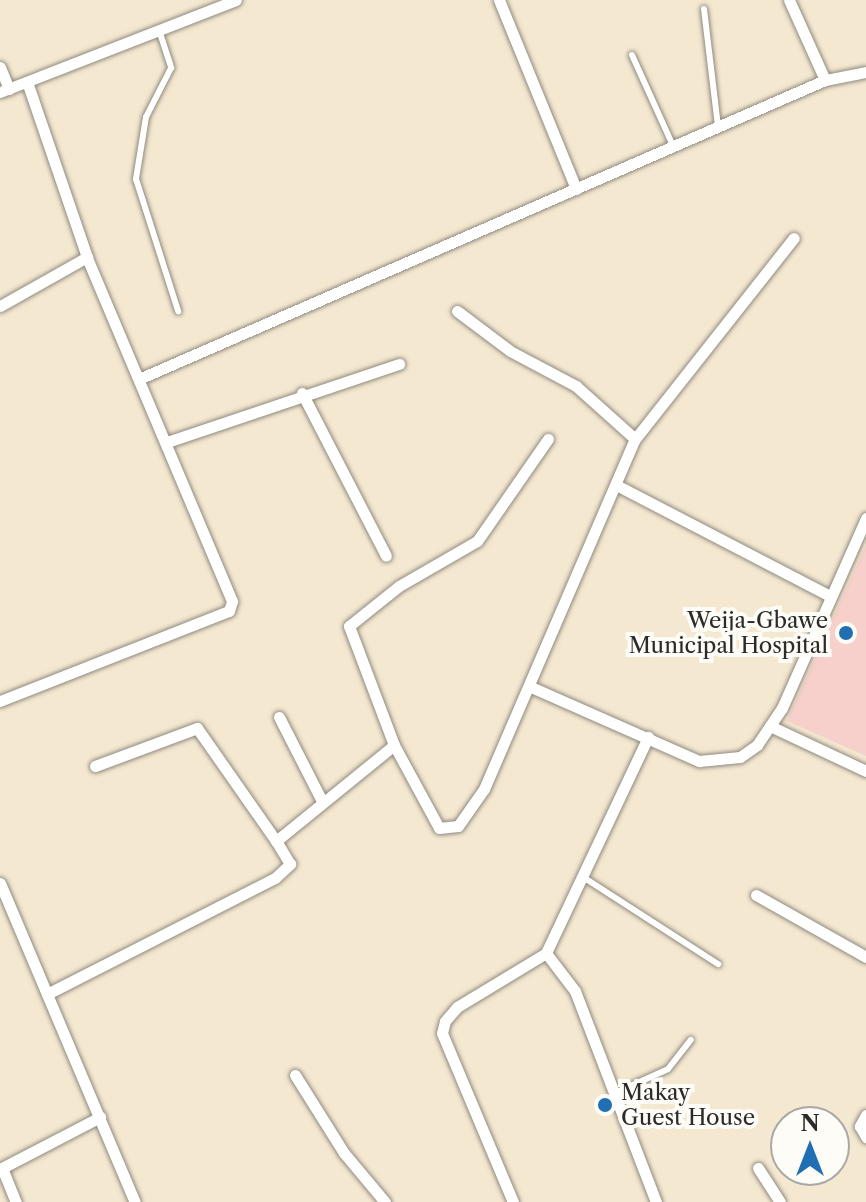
<!DOCTYPE html>
<html>
<head>
<meta charset="utf-8">
<style>
  body { margin:0 }
  #map { position:relative; width:866px; height:1202px; overflow:hidden; background:#f4e8d1; font-family:"Libre Caslon Text",serif }
  div>[style] { position:absolute }
  [style*='--x'] { left:calc(var(--x)*1px); top:calc(var(--y)*1px); width:calc(var(--w)*1px); rotate:calc(var(--a)*1deg) }
  .built>* { inset:0; background:#f7d0cb }
  .roads { filter:drop-shadow(0 0 2px #908a7e) drop-shadow(0 0 2px #908a7e) }
  .lane>* { height:6px; margin:-3px; padding:0 3px; transform-origin:3px; border-radius:3px; background:#fff }
  .street>* { height:11px; margin:-5.5px; padding:0 5.5px; transform-origin:5.5px; border-radius:5.5px; background:#fff }
  .dots>* { width:22px; height:22px; translate:-50% -50%; box-sizing:border-box; border:4px solid #fdfcf7; border-radius:50% }
  span { translate:-50% -50%; white-space:nowrap; text-align:center; line-height:1.15; -webkit-text-stroke:8px #fdfcf7; paint-order:stroke }
  .poi-label { font-size:22px; color:#2b2b2b }
  .right { translate:-100% -50%; text-align:right }
  .left { translate:0 -50%; text-align:left }
  .north { position:absolute; left:770px; top:1106px; width:80px; height:80px; box-sizing:border-box; background:#fdfcf7; border:2px solid #a9a8a5; border-radius:50%; rotate:0deg; font-size:22px; font-weight:700; line-height:32px; text-align:center; color:#2b2b2b }
  .north::after { content:''; display:block; margin:auto; width:28px; height:36px; background:#1f6fb2; clip-path:polygon(50% 0,100% 100%,50% 72%,0 100%) }
</style>
</head>
<body>
<div id="map">
  <div class="built">
    <div style="clip-path:polygon(866px 545px,866px 756px,787px 721px)"></div>
  </div>
  <div class="roads">
    <div class="lane">
      <div style="--x:704;--y:9;--w:118;--a:83.2"></div>
      <div style="--x:159;--y:30;--w:40;--a:72"></div>
      <div style="--x:171;--y:68;--w:55;--a:117"></div>
      <div style="--x:146;--y:117;--w:63;--a:99.2"></div>
      <div style="--x:136;--y:179;--w:139;--a:72.3"></div>
      <div style="--x:632;--y:55;--w:100;--a:65.7"></div>
      <div style="--x:583;--y:877;--w:161;--a:32.8"></div>
      <div style="--x:613;--y:1094;--w:60;--a:-24.4"></div>
      <div style="--x:668;--y:1069;--w:37;--a:-52"></div>
    </div>
    <div class="street">
      <div style="--x:499;--y:0;--w:204;--a:67.8"></div>
      <div style="--x:0;--y:67;--w:24;--a:68"></div>
      <div style="--x:825;--y:80;--w:42;--a:-11"></div>
      <div style="--x:0;--y:92;--w:253;--a:-21.3"></div>
      <div style="--x:0;--y:306;--w:100;--a:-29.4"></div>
      <div style="--x:457;--y:311;--w:66;--a:37"></div>
      <div style="--x:510;--y:351;--w:75;--a:27.9"></div>
      <div style="--x:576;--y:386;--w:79;--a:41.9"></div>
      <div style="--x:141;--y:378;--w:746;--a:-23.54"></div>
      <div style="--x:825;--y:80;--w:88;--a:-114.2"></div>
      <div style="--x:302;--y:393;--w:183;--a:62.7"></div>
      <div style="--x:548;--y:439;--w:124;--a:124.8"></div>
      <div style="--x:477;--y:541;--w:90;--a:150"></div>
      <div style="--x:399;--y:586;--w:64;--a:141.3"></div>
      <div style="--x:349;--y:626;--w:127;--a:69.3"></div>
      <div style="--x:394;--y:745;--w:94;--a:61.5"></div>
      <div style="--x:439;--y:828;--w:19;--a:-6"></div>
      <div style="--x:458;--y:826;--w:45;--a:-54.9"></div>
      <div style="--x:484;--y:789;--w:381;--a:-66.7"></div>
      <div style="--x:635;--y:439;--w:256;--a:-51.7"></div>
      <div style="--x:167;--y:442;--w:245;--a:-18.6"></div>
      <div style="--x:618;--y:486;--w:239;--a:27.4"></div>
      <div style="--x:531;--y:687;--w:184;--a:23.8"></div>
      <div style="--x:699;--y:761;--w:41;--a:-5.6"></div>
      <div style="--x:740;--y:757;--w:21;--a:-35"></div>
      <div style="--x:757;--y:745;--w:45;--a:-56"></div>
      <div style="--x:782;--y:708;--w:208;--a:-66.1"></div>
      <div style="--x:0;--y:701;--w:246;--a:-21.5"></div>
      <div style="--x:229;--y:611;--w:10;--a:-73"></div>
      <div style="--x:232;--y:601;--w:373;--a:-112.9"></div>
      <div style="--x:87;--y:257;--w:185;--a:-108.9"></div>
      <div style="--x:279;--y:717;--w:94;--a:62.9"></div>
      <div style="--x:770;--y:726;--w:106;--a:25.1"></div>
      <div style="--x:95;--y:766;--w:109;--a:-20.4"></div>
      <div style="--x:197;--y:728;--w:138;--a:55"></div>
      <div style="--x:0;--y:883;--w:346;--a:67.1"></div>
      <div style="--x:756;--y:895;--w:126;--a:29.4"></div>
      <div style="--x:546;--y:953;--w:48;--a:52.7"></div>
      <div style="--x:575;--y:991;--w:226;--a:69"></div>
      <div style="--x:47;--y:994;--w:256;--a:-27"></div>
      <div style="--x:275;--y:878;--w:21;--a:-43"></div>
      <div style="--x:290;--y:864;--w:27;--a:-121"></div>
      <div style="--x:276;--y:841;--w:152;--a:-39.1"></div>
      <div style="--x:295;--y:1075;--w:92;--a:57.9"></div>
      <div style="--x:344;--y:1153;--w:64;--a:50.1"></div>
      <div style="--x:866;--y:1115;--w:13;--a:119"></div>
      <div style="--x:860;--y:1126;--w:13;--a:61"></div>
      <div style="--x:2;--y:1168;--w:37;--a:68"></div>
      <div style="--x:758;--y:1168;--w:40;--a:57.1"></div>
      <div style="--x:0;--y:1169;--w:113;--a:-27.5"></div>
      <div style="--x:513;--y:1202;--w:183;--a:-112.8"></div>
      <div style="--x:442;--y:1033;--w:12;--a:-76"></div>
      <div style="--x:445;--y:1021;--w:18;--a:-49"></div>
      <div style="--x:457;--y:1007;--w:104;--a:-31.2"></div>
      <div style="--x:546;--y:953;--w:239;--a:-64.7"></div>
    </div>
  </div>
  <div class="dots">
    <div style="left:846px;top:633px;background:#1f6fb2"></div>
    <div style="left:605px;top:1105px;background:#1f6fb2"></div>
  </div>
  <div class="poi-label">
    <span class="right" style="left:828px;top:633px">Weija-Gbawe<br>Municipal Hospital</span>
    <span class="left" style="left:621px;top:1105px">Makay<br>Guest House</span>
  </div>
  <div class="north">N</div>
</div>
</body>
</html>
